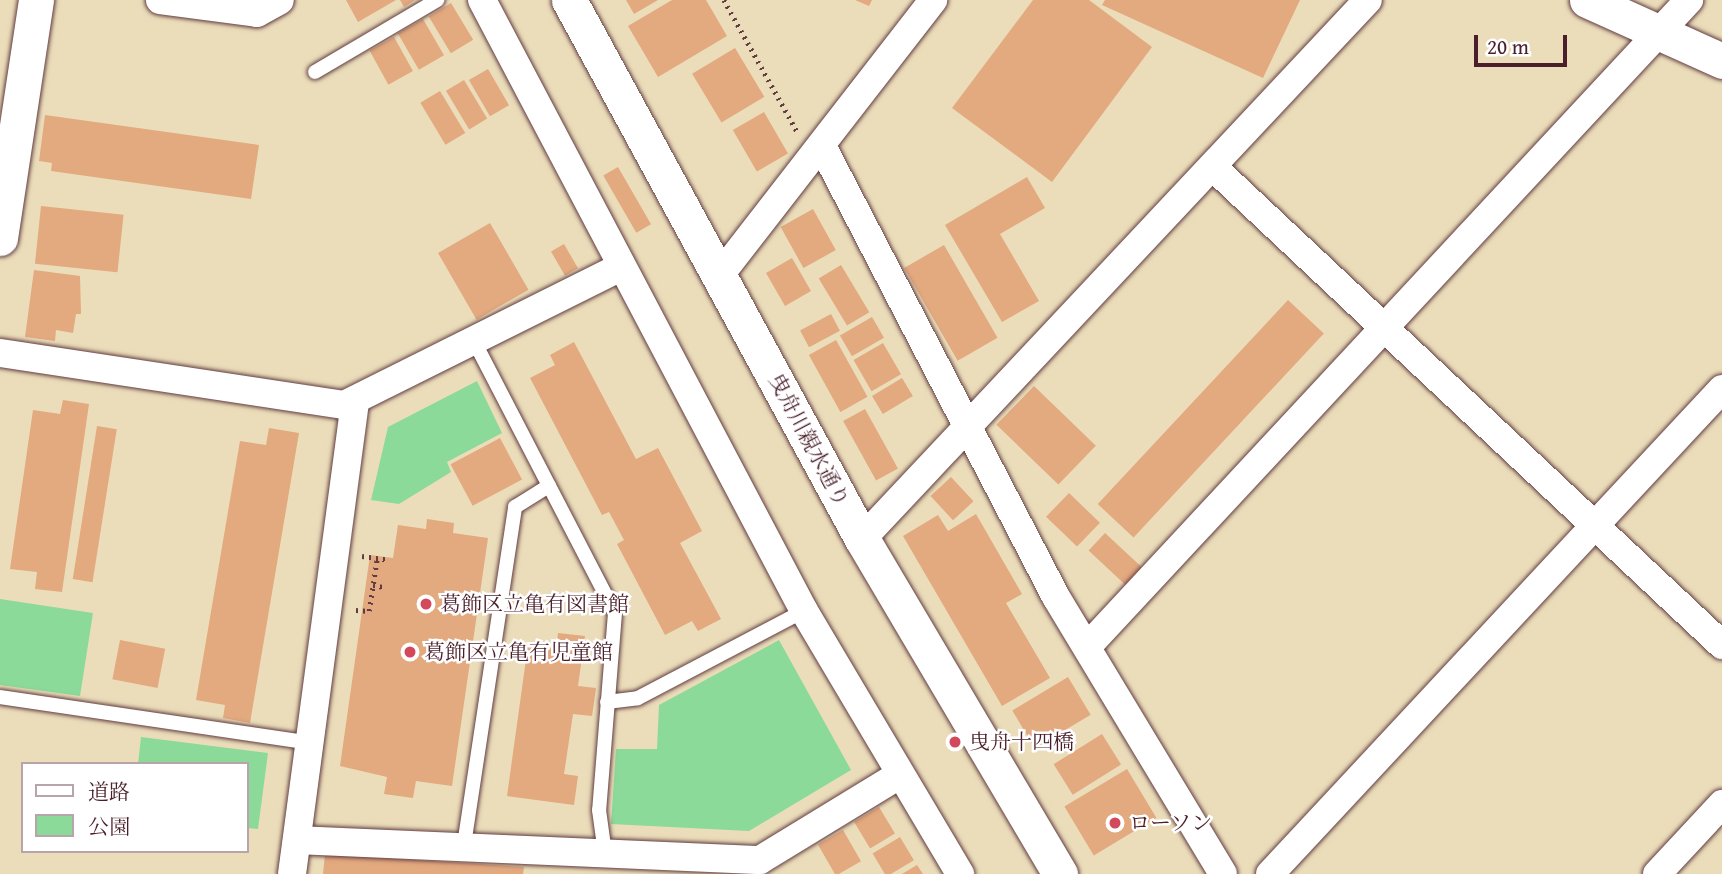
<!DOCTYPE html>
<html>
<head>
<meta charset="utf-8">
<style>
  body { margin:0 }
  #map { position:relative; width:1722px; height:874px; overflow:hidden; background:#ebddba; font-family:"Gentium Book Plus","Noto Serif JP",serif }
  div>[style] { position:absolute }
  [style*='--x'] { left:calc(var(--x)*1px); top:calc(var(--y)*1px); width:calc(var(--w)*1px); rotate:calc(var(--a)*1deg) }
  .green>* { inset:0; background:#8bda99 }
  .building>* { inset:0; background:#e3a97f; transform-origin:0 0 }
  .path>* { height:4.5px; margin-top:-2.25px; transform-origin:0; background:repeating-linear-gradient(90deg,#623c40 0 2px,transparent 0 7px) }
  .roads { filter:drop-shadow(0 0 2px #623c40) drop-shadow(0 0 2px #623c40) }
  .service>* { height:14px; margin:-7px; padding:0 7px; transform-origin:7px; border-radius:7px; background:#fff }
  .minor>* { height:28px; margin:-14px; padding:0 14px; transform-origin:14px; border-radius:14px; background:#fff }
  .tertiary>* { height:35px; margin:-17.5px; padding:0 17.5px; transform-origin:17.5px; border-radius:17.5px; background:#fff }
  .dots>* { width:19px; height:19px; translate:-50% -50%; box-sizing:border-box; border:4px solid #fff; border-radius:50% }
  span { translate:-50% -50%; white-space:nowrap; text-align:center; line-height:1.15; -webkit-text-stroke:5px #fff; paint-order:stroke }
  .street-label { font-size:21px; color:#4a1f2b }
  .poi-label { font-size:21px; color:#4a1f2b }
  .left { translate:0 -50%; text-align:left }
  .legend { position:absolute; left:21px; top:762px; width:228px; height:91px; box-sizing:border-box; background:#fff; border:2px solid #b7a5aa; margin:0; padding:9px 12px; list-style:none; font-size:21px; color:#4a1f2b }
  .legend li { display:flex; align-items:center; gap:14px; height:35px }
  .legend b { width:35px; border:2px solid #b7a5aa }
  .scale { position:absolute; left:1474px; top:35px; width:93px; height:32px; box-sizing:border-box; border:4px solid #4a1f2b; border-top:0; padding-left:9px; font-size:21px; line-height:24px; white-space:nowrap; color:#4a1f2b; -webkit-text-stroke:5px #fff; paint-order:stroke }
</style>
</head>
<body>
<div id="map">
  <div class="green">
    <div style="clip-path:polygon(477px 381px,502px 433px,447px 462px,451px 472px,399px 504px,371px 500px,388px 427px)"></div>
    <div style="clip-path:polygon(0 599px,93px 613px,80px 696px,0 685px)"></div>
    <div style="clip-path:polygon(779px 640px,851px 770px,749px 831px,611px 824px,616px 749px,657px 749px,659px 705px)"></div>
    <div style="clip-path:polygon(141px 737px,268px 753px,258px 829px,247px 828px,247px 764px,138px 764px)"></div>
  </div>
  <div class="building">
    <div style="clip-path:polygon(346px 0,396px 0,358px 22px)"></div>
    <div style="clip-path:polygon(400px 0,415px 0,404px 7px)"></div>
    <div style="clip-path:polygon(626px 0,658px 0,634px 14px)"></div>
    <div style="clip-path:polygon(672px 0,706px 0,727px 36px,658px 77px,628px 26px)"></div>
    <div style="clip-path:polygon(855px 0,872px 0,869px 6px)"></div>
    <div style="clip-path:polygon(1033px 0,1089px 0,1152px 47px,1052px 182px,952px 108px)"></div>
    <div style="clip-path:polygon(1105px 0,1300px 0,1263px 78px,1102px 5px)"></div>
    <div style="left:451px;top:3px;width:43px;height:26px;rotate:59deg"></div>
    <div style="left:423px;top:19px;width:42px;height:29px;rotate:60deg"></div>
    <div style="left:394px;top:37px;width:39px;height:28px;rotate:61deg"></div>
    <div style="left:735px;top:48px;width:57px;height:50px;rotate:59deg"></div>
    <div style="left:488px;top:69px;width:42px;height:22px;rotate:60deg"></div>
    <div style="left:464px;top:80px;width:45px;height:21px;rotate:59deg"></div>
    <div style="left:440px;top:91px;width:49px;height:23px;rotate:59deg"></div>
    <div style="left:764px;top:112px;width:48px;height:36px;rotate:60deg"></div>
    <div style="clip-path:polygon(45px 115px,259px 145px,251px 199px,51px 171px,52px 163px,39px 161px)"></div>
    <div style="left:618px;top:167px;width:66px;height:17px;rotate:60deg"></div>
    <div style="clip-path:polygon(1027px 177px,1045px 208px,1000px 234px,1039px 301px,1002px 322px,945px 225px)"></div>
    <div style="left:41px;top:206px;width:83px;height:58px;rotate:6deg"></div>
    <div style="left:813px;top:209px;width:47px;height:37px;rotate:61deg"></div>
    <div style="left:490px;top:223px;width:77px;height:60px;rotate:60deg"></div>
    <div style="left:564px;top:244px;width:28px;height:15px;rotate:60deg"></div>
    <div style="left:944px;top:245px;width:107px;height:46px;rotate:60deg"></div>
    <div style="left:792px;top:258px;width:38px;height:30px;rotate:60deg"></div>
    <div style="left:841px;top:265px;width:55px;height:26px;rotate:59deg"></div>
    <div style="clip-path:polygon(34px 270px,80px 276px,81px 314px,76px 314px,73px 333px,56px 330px,55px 341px,25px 337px)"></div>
    <div style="left:1288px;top:300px;width:49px;height:279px;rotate:43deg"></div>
    <div style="left:831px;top:314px;width:19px;height:35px;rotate:62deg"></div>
    <div style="left:872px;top:317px;width:24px;height:37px;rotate:60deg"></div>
    <div style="left:836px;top:340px;width:65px;height:31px;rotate:61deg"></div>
    <div style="clip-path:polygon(574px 342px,636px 459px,658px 448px,702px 531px,680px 543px,721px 619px,698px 631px,692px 621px,665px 635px,617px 544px,624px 540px,609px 512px,602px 515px,530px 378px,555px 365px,550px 355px)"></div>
    <div style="left:883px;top:343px;width:36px;height:34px;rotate:60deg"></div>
    <div style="left:902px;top:378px;width:21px;height:35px;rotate:59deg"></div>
    <div style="left:1034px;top:386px;width:86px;height:54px;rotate:44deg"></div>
    <div style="clip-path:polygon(63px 400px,89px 404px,62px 592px,35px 589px,37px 572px,10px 569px,33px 410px,60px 414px)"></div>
    <div style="left:865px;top:409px;width:68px;height:25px;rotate:61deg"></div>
    <div style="left:97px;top:426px;width:20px;height:155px;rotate:9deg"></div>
    <div style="clip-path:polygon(269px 428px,299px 433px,250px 723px,223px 718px,225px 705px,196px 700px,240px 441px,266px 445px)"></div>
    <div style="left:500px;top:438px;width:47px;height:56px;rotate:62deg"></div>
    <div style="left:951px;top:477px;width:33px;height:28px;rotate:47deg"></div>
    <div style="left:1069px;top:493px;width:43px;height:33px;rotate:44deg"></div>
    <div style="clip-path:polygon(976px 514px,1022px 594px,1006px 603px,1050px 678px,1002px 706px,903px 536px,938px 515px,948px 531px)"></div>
    <div style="clip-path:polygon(427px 519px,454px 523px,453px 533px,488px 538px,452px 786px,416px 781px,413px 798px,384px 794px,387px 777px,340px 766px,370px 555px,393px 558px,398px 525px,426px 529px)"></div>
    <div style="left:1105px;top:533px;width:50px;height:24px;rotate:43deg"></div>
    <div style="clip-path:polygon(558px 633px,585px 636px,578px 686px,596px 688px,592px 716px,573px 714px,564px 774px,578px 776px,574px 805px,507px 796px,528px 645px,556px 649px)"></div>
    <div style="left:120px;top:640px;width:46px;height:40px;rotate:11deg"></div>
    <div style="left:1068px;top:677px;width:44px;height:65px;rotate:59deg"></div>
    <div style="left:1102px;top:734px;width:36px;height:57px;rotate:58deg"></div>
    <div style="left:1127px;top:769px;width:57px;height:73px;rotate:59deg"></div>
    <div style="left:879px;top:807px;width:31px;height:29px;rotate:59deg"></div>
    <div style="left:843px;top:830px;width:36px;height:29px;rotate:60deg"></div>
    <div style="left:900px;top:837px;width:27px;height:32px;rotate:59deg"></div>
    <div style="clip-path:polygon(325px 854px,524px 867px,523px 874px,323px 874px)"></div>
    <div style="clip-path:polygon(917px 865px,923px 874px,902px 874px)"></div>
  </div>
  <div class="path">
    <div style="--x:724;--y:0;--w:150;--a:60.9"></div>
    <div style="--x:362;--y:556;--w:27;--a:8"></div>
    <div style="--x:373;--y:585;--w:10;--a:11"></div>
    <div style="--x:356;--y:610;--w:13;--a:4"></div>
    <div style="--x:369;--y:611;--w:53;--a:-81.3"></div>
  </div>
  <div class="roads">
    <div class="service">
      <div style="--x:315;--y:72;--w:142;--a:-30.5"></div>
      <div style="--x:474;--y:341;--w:306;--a:62.6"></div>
      <div style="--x:615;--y:613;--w:198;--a:94.6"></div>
      <div style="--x:599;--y:810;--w:43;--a:82.1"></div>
      <div style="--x:0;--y:697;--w:313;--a:8.4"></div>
      <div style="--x:607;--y:702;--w:31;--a:-7"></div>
      <div style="--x:638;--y:698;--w:187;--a:-27.7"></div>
      <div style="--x:464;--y:845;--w:342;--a:-81.4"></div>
      <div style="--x:515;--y:507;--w:40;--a:-32"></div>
    </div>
    <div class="minor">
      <div style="--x:160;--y:0;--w:98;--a:7.6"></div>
      <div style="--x:257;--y:13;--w:26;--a:-29"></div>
      <div style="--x:482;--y:0;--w:691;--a:62.21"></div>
      <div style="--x:804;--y:611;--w:306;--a:59.3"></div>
      <div style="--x:822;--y:146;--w:508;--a:62.58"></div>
      <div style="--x:1056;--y:597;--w:323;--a:58.9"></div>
      <div style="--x:1214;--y:168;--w:697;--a:43.2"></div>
      <div style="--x:720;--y:275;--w:348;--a:-52.2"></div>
      <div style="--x:0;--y:353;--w:348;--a:8.6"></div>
      <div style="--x:344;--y:405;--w:309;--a:-26.5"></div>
      <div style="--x:862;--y:539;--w:739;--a:-46.81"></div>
      <div style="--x:1087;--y:647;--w:884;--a:-47.06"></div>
      <div style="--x:298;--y:840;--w:462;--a:2.5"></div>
      <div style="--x:760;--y:860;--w:163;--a:-31.4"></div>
      <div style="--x:292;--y:874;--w:475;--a:-82.4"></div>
      <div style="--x:1270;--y:874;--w:663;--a:-47.02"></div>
      <div style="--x:1657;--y:874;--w:96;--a:-47.1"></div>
    </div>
    <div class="tertiary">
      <div style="--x:569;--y:0;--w:613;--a:61.47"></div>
      <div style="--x:862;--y:539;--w:389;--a:59.4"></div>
      <div style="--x:1587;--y:0;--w:148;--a:24.3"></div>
      <div style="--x:0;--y:238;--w:241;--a:-81.4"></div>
    </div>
  </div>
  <div class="dots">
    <div style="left:426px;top:604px;background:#d1495b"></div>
    <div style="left:410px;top:652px;background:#d1495b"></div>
    <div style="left:955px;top:742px;background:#d1495b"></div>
    <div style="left:1115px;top:823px;background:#d1495b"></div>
  </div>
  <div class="street-label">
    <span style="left:809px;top:440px;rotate:62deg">曳舟川親水通り</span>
  </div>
  <div class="poi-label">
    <span class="left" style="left:440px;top:604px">葛飾区立亀有図書館</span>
    <span class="left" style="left:424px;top:652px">葛飾区立亀有児童館</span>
    <span class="left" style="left:969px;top:742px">曳舟十四橋</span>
    <span class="left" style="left:1129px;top:823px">ローソン</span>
  </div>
  <ul class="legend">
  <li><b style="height:9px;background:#fff"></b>道路</li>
  <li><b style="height:19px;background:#8bda99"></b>公園</li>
  </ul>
  <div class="scale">20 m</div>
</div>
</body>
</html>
